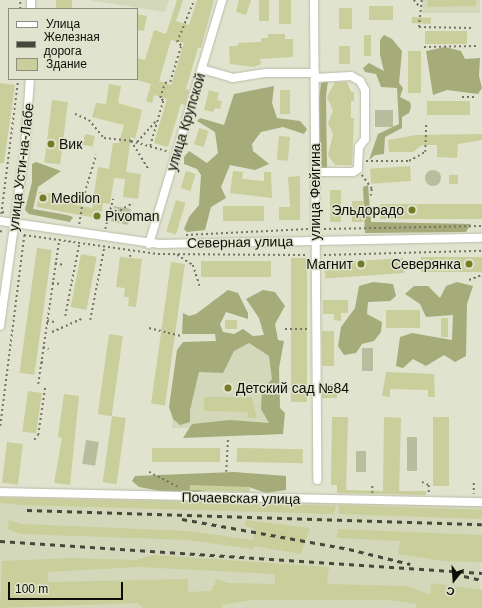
<!DOCTYPE html>
<html>
<head>
<meta charset="utf-8">
<style>
  body { margin:0 }
  #map { position:relative; width:482px; height:608px; overflow:hidden; background:#e0e3ce; font-family:Helvetica,sans-serif }
  div>[style] { position:absolute }
  [style*='--x'] { left:calc(var(--x)*1px); top:calc(var(--y)*1px); width:calc(var(--w)*1px); rotate:calc(var(--a)*1deg) }
  .built>* { inset:0; background:#d4d8bb; transform-origin:0 0 }
  .green>* { inset:0; background:#b9bd9d; transform-origin:0 0 }
  .round { border-radius:50% }
  .forest>* { inset:0; background:#a5ab79 }
  .building>* { inset:0; background:#c9ce9b; transform-origin:0 0 }
  .path>* { height:1.5px; margin-top:-0.75px; transform-origin:0; background:repeating-linear-gradient(90deg,#737567 0 2px,transparent 0 5px) }
  .roads { filter:drop-shadow(0 0 1px #b9bca7) drop-shadow(0 0 1px #b9bca7) }
  .minor>* { height:8px; margin:-4px; padding:0 4px; transform-origin:4px; border-radius:4px; background:#fff }
  .rail>* { height:2.5px; margin-top:-1.25px; transform-origin:0; background:repeating-linear-gradient(90deg,#47483d 0 5px,transparent 0 10px) }
  .dots>* { width:11px; height:11px; translate:-50% -50%; box-sizing:border-box; border:2px solid #e0e3ce; border-radius:50% }
  span { translate:-50% -50%; white-space:nowrap; text-align:center; line-height:1.15; -webkit-text-stroke:3px #e0e3ce; paint-order:stroke }
  .street-label { font-size:14px; color:#0d0e07 }
  .poi-label { font-size:14px; color:#0d0e07 }
  .left { translate:0 -50%; text-align:left }
  .right { translate:-100% -50%; text-align:right }
  .legend { position:absolute; left:8px; top:8px; width:130px; height:72px; box-sizing:border-box; background:#e0e3ce; border:1px solid #8c8e7e; margin:0; padding:5px 7px; list-style:none; font-size:12px; color:#0d0e07 }
  .legend li { display:flex; align-items:center; gap:8px; height:20px }
  .legend b { width:20px; border:1px solid #8c8e7e }
  .north { position:absolute; left:434px; top:560px; width:40px; height:40px; -webkit-text-stroke:3px #e0e3ce; paint-order:stroke; rotate:197deg; font-size:11px; font-weight:700; line-height:16px; text-align:center; color:#0d0e07 }
  .north::after { content:''; display:block; margin:auto; width:14px; height:18px; background:#0d0e07; clip-path:polygon(50% 0,100% 100%,50% 72%,0 100%) }
  .scale { position:absolute; left:8px; top:582px; width:115px; height:18px; box-sizing:border-box; border:2px solid #0d0e07; border-top:0; padding-left:5px; font-size:12px; line-height:14px; white-space:nowrap; color:#0d0e07; -webkit-text-stroke:3px #e0e3ce; paint-order:stroke }
</style>
</head>
<body>
<div id="map">
  <div class="built">
    <div style="clip-path:polygon(88px 0,169px 0,165px 12px)"></div>
    <div style="left:422px;top:0;width:58px;height:13px"></div>
    <div style="clip-path:polygon(278px 340px,280px 428px,172px 428px,183px 342px)"></div>
    <div style="left:0;top:494px;width:482px;height:114px;rotate:1deg"></div>
  </div>
  <div class="green">
    <div style="left:375px;top:110px;width:18px;height:17px"></div>
    <div class="round" style="left:425px;top:170px;width:16px;height:16px"></div>
    <div style="left:114px;top:206px;width:17px;height:16px;rotate:10deg"></div>
    <div style="left:362px;top:348px;width:11px;height:23px"></div>
    <div style="left:407px;top:437px;width:10px;height:34px"></div>
    <div style="left:86px;top:440px;width:13px;height:24px;rotate:9deg"></div>
    <div style="left:356px;top:451px;width:10px;height:21px"></div>
  </div>
  <div class="forest">
    <div style="clip-path:polygon(384px 35px,392px 39px,402px 51px,399px 83px,403px 88px,400px 97px,410px 102px,411px 107px,409px 113px,402px 117px,402px 128px,385px 137px,384px 154px,375px 155px,369px 160px,378px 134px,399px 124px,397px 88px,381px 87px,376px 74px,365px 72px,363px 68px,369px 63px,384px 71px,380px 55px,380px 40px)"></div>
    <div style="clip-path:polygon(445px 47px,461px 51px,465px 59px,480px 58px,479px 76px,482px 88px,478px 94px,447px 90px,433px 95px,426px 51px)"></div>
    <div style="clip-path:polygon(328px 81px,326px 96px,327px 169px,322px 168px,320px 159px,319px 100px,321px 83px)"></div>
    <div style="clip-path:polygon(274px 86px,272px 103px,277px 118px,300px 121px,307px 129px,304px 134px,283px 127px,261px 132px,252px 144px,253px 151px,269px 164px,255px 170px,230px 165px,221px 187px,226px 198px,211px 207px,205px 230px,187px 232px,184px 229px,189px 217px,199px 205px,201px 175px,197px 169px,184px 164px,184px 157px,189px 151px,207px 163px,218px 153px,215px 132px,197px 121px,200px 118px,224px 125px,234px 94px)"></div>
    <div style="clip-path:polygon(36px 162px,61px 171px,38px 187px,33px 209px,67px 215px,73px 217px,70px 222px,29px 214px,25px 210px,32px 182px,32px 164px)"></div>
    <div style="clip-path:polygon(368px 185px,371px 222px,471px 224px,466px 232px,365px 233px,363px 187px)"></div>
    <div style="clip-path:polygon(373px 282px,393px 284px,396px 296px,390px 301px,368px 302px,367px 314px,382px 322px,381px 332px,374px 341px,362px 344px,356px 353px,344px 355px,338px 346px,341px 327px,355px 308px,359px 286px)"></div>
    <div style="clip-path:polygon(457px 282px,473px 286px,467px 304px,466px 356px,455px 362px,444px 355px,426px 366px,413px 359px,403px 368px,396px 366px,400px 337px,412px 333px,452px 340px,453px 315px,426px 317px,420px 304px,405px 294px,414px 286px,428px 286px,440px 298px,446px 286px)"></div>
    <div style="clip-path:polygon(228px 290px,238px 293px,248px 313px,248px 319px,226px 312px,220px 324px,223px 332px,234px 334px,243px 329px,253px 336px,264px 335px,259px 318px,246px 299px,263px 290px,275px 292px,285px 306px,275px 324px,278px 340px,284px 341px,279px 368px,280px 408px,285px 413px,283px 434px,183px 438px,192px 424px,230px 420px,269px 423px,261px 409px,262px 390px,272px 379px,269px 356px,249px 343px,234px 351px,223px 373px,199px 372px,190px 410px,190px 422px,180px 425px,173px 419px,169px 407px,177px 350px,183px 342px,216px 341px,215px 334px,182px 334px,183px 313px,189px 316px,196px 314px)"></div>
    <div style="clip-path:polygon(234px 472px,286px 476px,286px 490px,266px 493px,249px 487px,216px 488px,198px 492px,166px 492px,139px 487px,132px 481px,135px 476px)"></div>
  </div>
  <div class="building">
    <div style="left:56px;top:0;width:16px;height:9px"></div>
    <div style="clip-path:polygon(evenodd,177px 0,183px 0,176px 21px,189px 25px,197px 0,214px 0,201px 48px,198px 48px,186px 89px,189px 90px,185px 105px,181px 104px,168px 147px,154px 143px,167px 99px,154px 95px,152px 103px,146px 101px,151px 84px,137px 80px,137px 58px,145px 60px,154px 30px,166px 34px,177px 0,171px 40px,184px 43px,171px 85px,159px 81px,171px 40px)"></div>
    <div style="clip-path:polygon(239px 0,251px 0,246px 15px,236px 12px)"></div>
    <div style="left:259px;top:0;width:10px;height:21px"></div>
    <div style="left:279px;top:0;width:12px;height:24px"></div>
    <div style="clip-path:polygon(427px 0,476px 0,476px 6px,428px 7px)"></div>
    <div style="left:369px;top:6px;width:24px;height:14px"></div>
    <div style="left:339px;top:8px;width:13px;height:21px"></div>
    <div style="clip-path:polygon(137px 14px,147px 16px,144px 31px,137px 30px)"></div>
    <div style="left:412px;top:17px;width:19px;height:6px;rotate:3deg"></div>
    <div style="left:425px;top:31px;width:42px;height:13px"></div>
    <div style="clip-path:polygon(268px 34px,285px 34px,285px 39px,293px 39px,293px 57px,260px 59px,261px 64px,254px 67px,230px 64px,229px 46px,238px 46px,238px 43px,261px 42px,261px 38px,268px 38px)"></div>
    <div style="left:364px;top:35px;width:7px;height:21px"></div>
    <div style="left:339px;top:46px;width:11px;height:18px"></div>
    <div style="left:408px;top:51px;width:13px;height:42px"></div>
    <div style="clip-path:polygon(335px 82px,347px 82px,351px 92px,354px 92px,354px 101px,351px 101px,351px 118px,354px 118px,352px 165px,335px 165px,328px 155px,333px 134px,328px 123px,333px 111px,327px 97px)"></div>
    <div style="clip-path:polygon(0 83px,15px 85px,4px 163px,0 163px)"></div>
    <div style="clip-path:polygon(109px 84px,121px 86px,118px 103px,142px 110px,135px 139px,131px 137px,126px 172px,141px 174px,138px 199px,123px 197px,125px 179px,114px 178px,110px 204px,103px 203px,101px 219px,37px 207px,39px 192px,78px 198px,77px 205px,92px 208px,98px 167px,109px 169px,113px 143px,119px 143px,124px 125px,92px 117px,96px 103px,106px 104px)"></div>
    <div style="clip-path:polygon(209px 90px,219px 93px,217px 100px,222px 101px,220px 109px,215px 108px,213px 112px,204px 110px)"></div>
    <div style="left:280px;top:90px;width:10px;height:24px"></div>
    <div style="left:52px;top:100px;width:16px;height:63px;rotate:7deg"></div>
    <div style="left:470px;top:101px;width:14px;height:43px;rotate:90deg"></div>
    <div style="left:199px;top:128px;width:10px;height:17px;rotate:17deg"></div>
    <div style="left:85px;top:134px;width:10px;height:11px;rotate:11deg"></div>
    <div style="clip-path:polygon(482px 134px,482px 140px,458px 144px,457px 158px,437px 157px,437px 145px,422px 145px,413px 152px,389px 152px,388px 140px,416px 135px)"></div>
    <div style="left:279px;top:136px;width:11px;height:24px;rotate:5deg"></div>
    <div style="left:410px;top:166px;width:15px;height:40px;rotate:86deg"></div>
    <div style="left:186px;top:171px;width:10px;height:18px;rotate:17deg"></div>
    <div style="clip-path:polygon(233px 171px,243px 172px,242px 179px,264px 181px,264px 172px,271px 172px,272px 198px,230px 193px)"></div>
    <div style="left:449px;top:175px;width:9px;height:9px"></div>
    <div style="clip-path:polygon(300px 176px,300px 220px,279px 220px,279px 207px,290px 207px,288px 177px)"></div>
    <div style="left:330px;top:190px;width:11px;height:32px"></div>
    <div style="left:176px;top:200px;width:10px;height:33px;rotate:17deg"></div>
    <div style="left:352px;top:201px;width:11px;height:21px"></div>
    <div style="left:380px;top:204px;width:102px;height:15px"></div>
    <div style="left:223px;top:206px;width:41px;height:15px"></div>
    <div style="left:37px;top:248px;width:15px;height:126px;rotate:8deg"></div>
    <div style="left:81px;top:254px;width:16px;height:54px;rotate:11deg"></div>
    <div style="clip-path:polygon(120px 257px,142px 259px,136px 307px,128px 306px,129px 297px,124px 297px,125px 288px,116px 287px)"></div>
    <div style="left:482px;top:257px;width:15px;height:61px;rotate:90deg"></div>
    <div style="left:291px;top:258px;width:16px;height:144px"></div>
    <div style="left:403px;top:258px;width:15px;height:79px;rotate:86deg"></div>
    <div style="left:201px;top:261px;width:70px;height:16px"></div>
    <div style="left:171px;top:262px;width:14px;height:143px;rotate:8deg"></div>
    <div style="clip-path:polygon(323px 300px,348px 300px,348px 313px,341px 313px,341px 321px,334px 320px,334px 314px,323px 314px)"></div>
    <div style="left:386px;top:310px;width:34px;height:18px"></div>
    <div style="left:441px;top:318px;width:7px;height:19px"></div>
    <div style="left:225px;top:320px;width:12px;height:9px"></div>
    <div style="left:322px;top:331px;width:12px;height:35px"></div>
    <div style="left:109px;top:334px;width:14px;height:81px;rotate:8deg"></div>
    <div style="clip-path:polygon(386px 372px,434px 374px,435px 397px,428px 397px,428px 390px,390px 389px,390px 397px,382px 396px)"></div>
    <div style="left:322px;top:384px;width:15px;height:14px"></div>
    <div style="left:28px;top:391px;width:14px;height:41px;rotate:8deg"></div>
    <div style="clip-path:polygon(64px 394px,79px 396px,70px 485px,54px 483px,62px 438px,58px 437px)"></div>
    <div style="clip-path:polygon(204px 397px,252px 397px,257px 418px,248px 418px,248px 412px,204px 411px)"></div>
    <div style="left:112px;top:416px;width:14px;height:67px;rotate:8deg"></div>
    <div style="clip-path:polygon(332px 417px,348px 417px,346px 490px,383px 491px,384px 417px,401px 418px,399px 491px,426px 491px,426px 495px,337px 493px,337px 485px,331px 485px)"></div>
    <div style="left:433px;top:417px;width:16px;height:69px"></div>
    <div style="left:7px;top:442px;width:16px;height:41px;rotate:7deg"></div>
    <div style="left:152px;top:448px;width:68px;height:14px"></div>
    <div style="left:237px;top:448px;width:66px;height:14px;rotate:1deg"></div>
    <div style="left:190px;top:485px;width:60px;height:5px;rotate:2deg"></div>
    <div style="clip-path:polygon(0 498px,250px 503px,336px 506px,333px 514px,20px 505px,0 503px)"></div>
    <div style="left:339px;top:505px;width:143px;height:9px;rotate:2deg"></div>
    <div style="clip-path:polygon(9px 520px,22px 524px,188px 531px,253px 540px,255px 529px,245px 526px,246px 520px,310px 528px,301px 554px,254px 546px,253px 549px,187px 540px,21px 534px,7px 529px)"></div>
    <div style="clip-path:polygon(338px 529px,482px 535px,482px 562px,444px 561px,398px 554px,400px 541px,337px 538px)"></div>
    <div style="clip-path:polygon(evenodd,154px 555px,329px 567px,327px 584px,407px 586px,430px 595px,431px 583px,482px 590px,482px 608px,416px 608px,416px 604px,388px 600px,252px 600px,221px 605px,222px 608px,143px 608px,138px 603px,0 608px,2px 561px,71px 558px,136px 560px,154px 555px,138px 567px,275px 574px,275px 584px,228px 583px,217px 579px,211px 591px,188px 592px,188px 579px,48px 582px,48px 572px,138px 567px)"></div>
  </div>
  <div class="path">
    <div style="--x:414;--y:0;--w:8;--a:50"></div>
    <div style="--x:422;--y:0;--w:27;--a:96"></div>
    <div style="--x:419;--y:27;--w:54;--a:1.1"></div>
    <div style="--x:20;--y:9;--w:9;--a:-90"></div>
    <div style="--x:424;--y:47;--w:52;--a:-1.1"></div>
    <div style="--x:462;--y:97;--w:13;--a:0"></div>
    <div style="--x:75;--y:114;--w:15;--a:23"></div>
    <div style="--x:89;--y:120;--w:23;--a:50"></div>
    <div style="--x:104;--y:138;--w:27;--a:6"></div>
    <div style="--x:131;--y:141;--w:40;--a:16"></div>
    <div style="--x:131;--y:141;--w:34;--a:58"></div>
    <div style="--x:137;--y:142;--w:30;--a:-48"></div>
    <div style="--x:150;--y:146;--w:47;--a:-73.9"></div>
    <div style="--x:163;--y:101;--w:4;--a:-135"></div>
    <div style="--x:160;--y:98;--w:16;--a:-72"></div>
    <div style="--x:165;--y:83;--w:5;--a:-11"></div>
    <div style="--x:170;--y:82;--w:38;--a:-73"></div>
    <div style="--x:181;--y:46;--w:6;--a:-135"></div>
    <div style="--x:177;--y:42;--w:45;--a:-68"></div>
    <div style="--x:366;--y:161;--w:43;--a:0"></div>
    <div style="--x:409;--y:161;--w:18;--a:-29"></div>
    <div style="--x:425;--y:152;--w:29;--a:-88"></div>
    <div style="--x:362;--y:175;--w:17;--a:54"></div>
    <div style="--x:372;--y:189;--w:7;--a:98"></div>
    <div style="--x:79;--y:192;--w:6;--a:59"></div>
    <div style="--x:2;--y:212;--w:5;--a:11"></div>
    <div style="--x:1;--y:214;--w:136;--a:-82.8"></div>
    <div style="--x:107;--y:218;--w:30;--a:-30"></div>
    <div style="--x:79;--y:224;--w:26;--a:-81"></div>
    <div style="--x:83;--y:198;--w:45;--a:-73.2"></div>
    <div style="--x:105;--y:229;--w:31;--a:-75"></div>
    <div style="--x:324;--y:229;--w:158;--a:-1.1"></div>
    <div style="--x:0;--y:231;--w:3;--a:18"></div>
    <div style="--x:24;--y:235;--w:135;--a:8.1"></div>
    <div style="--x:158;--y:254;--w:150;--a:0.4"></div>
    <div style="--x:186;--y:235;--w:122;--a:-2.8"></div>
    <div style="--x:177;--y:255;--w:19;--a:32"></div>
    <div style="--x:193;--y:265;--w:22;--a:72"></div>
    <div style="--x:324;--y:255;--w:158;--a:-1.5"></div>
    <div style="--x:130;--y:257;--w:5;--a:-90"></div>
    <div style="--x:55;--y:263;--w:9;--a:13"></div>
    <div style="--x:469;--y:280;--w:14;--a:-21"></div>
    <div style="--x:52;--y:283;--w:9;--a:6"></div>
    <div style="--x:65;--y:316;--w:73;--a:-79"></div>
    <div style="--x:90;--y:320;--w:73;--a:-79"></div>
    <div style="--x:47;--y:321;--w:8;--a:7"></div>
    <div style="--x:149;--y:328;--w:34;--a:14"></div>
    <div style="--x:285;--y:329;--w:24;--a:0"></div>
    <div style="--x:52;--y:332;--w:32;--a:-24"></div>
    <div style="--x:43;--y:347;--w:6;--a:18"></div>
    <div style="--x:41;--y:362;--w:4;--a:14"></div>
    <div style="--x:38;--y:384;--w:146;--a:-81.7"></div>
    <div style="--x:0;--y:426;--w:192;--a:-82.8"></div>
    <div style="--x:34;--y:440;--w:6;--a:-51"></div>
    <div style="--x:38;--y:435;--w:49;--a:-81.7"></div>
    <div style="--x:149;--y:472;--w:33;--a:27"></div>
    <div style="--x:226;--y:472;--w:33;--a:-87"></div>
    <div style="--x:422;--y:482;--w:8;--a:23"></div>
    <div style="--x:429;--y:485;--w:8;--a:90"></div>
    <div style="--x:474;--y:483;--w:11;--a:90"></div>
    <div style="--x:372;--y:493;--w:8;--a:-90"></div>
  </div>
  <div class="roads">
    <div class="minor">
      <div style="--x:314;--y:0;--w:480;--a:89.6"></div>
      <div style="--x:31;--y:9;--w:9;--a:-90"></div>
      <div style="--x:202;--y:69;--w:32;--a:16"></div>
      <div style="--x:233;--y:78;--w:33;--a:-9"></div>
      <div style="--x:266;--y:73;--w:49;--a:0"></div>
      <div style="--x:315;--y:78;--w:36;--a:-3"></div>
      <div style="--x:351;--y:76;--w:10;--a:29"></div>
      <div style="--x:360;--y:81;--w:10;--a:61"></div>
      <div style="--x:365;--y:90;--w:49;--a:90"></div>
      <div style="--x:365;--y:139;--w:10;--a:127"></div>
      <div style="--x:359;--y:147;--w:22;--a:93"></div>
      <div style="--x:358;--y:169;--w:6;--a:149"></div>
      <div style="--x:353;--y:172;--w:38;--a:180"></div>
      <div style="--x:0;--y:221;--w:161;--a:8.2"></div>
      <div style="--x:159;--y:244;--w:323;--a:-1.1"></div>
      <div style="--x:149;--y:244;--w:255;--a:-73.3"></div>
      <div style="--x:0;--y:326;--w:180;--a:-82"></div>
      <div style="--x:25;--y:148;--w:69;--a:-85.9"></div>
      <div style="--x:0;--y:492;--w:482;--a:1.2"></div>
    </div>
  </div>
  <div class="rail">
    <div style="--x:27;--y:510;--w:455;--a:1.8"></div>
    <div style="--x:182;--y:519;--w:170;--a:10.2"></div>
    <div style="--x:349;--y:549;--w:63;--a:13.8"></div>
    <div style="--x:0;--y:541;--w:483;--a:3.8"></div>
    <div style="--x:464;--y:576;--w:18;--a:13"></div>
  </div>
  <div class="dots">
    <div style="left:51px;top:144px;background:#757b25"></div>
    <div style="left:43px;top:198px;background:#757b25"></div>
    <div style="left:412px;top:210px;background:#757b25"></div>
    <div style="left:97px;top:216px;background:#757b25"></div>
    <div style="left:361px;top:264px;background:#757b25"></div>
    <div style="left:469px;top:264px;background:#757b25"></div>
    <div style="left:228px;top:388px;background:#757b25"></div>
  </div>
  <div class="street-label">
    <span style="left:186px;top:122px;rotate:-73deg">улица Крупской</span>
    <span style="left:21px;top:167px;rotate:-83deg">улица Усти-на-Лабе</span>
    <span style="left:315px;top:192px;rotate:-90deg">улица Фейгина</span>
    <span style="left:240px;top:242px;rotate:-1deg">Северная улица</span>
    <span style="left:241px;top:498px;rotate:1deg">Почаевская улица</span>
  </div>
  <div class="poi-label">
    <span class="left" style="left:59px;top:144px">Вик</span>
    <span class="left" style="left:51px;top:198px">Medilon</span>
    <span class="right" style="left:404px;top:210px">Эльдорадо</span>
    <span class="left" style="left:105px;top:216px">Pivoman</span>
    <span class="right" style="left:353px;top:264px">Магнит</span>
    <span class="right" style="left:461px;top:264px">Северянка</span>
    <span class="left" style="left:236px;top:388px">Детский сад №84</span>
  </div>
  <ul class="legend">
  <li><b style="height:5px;background:#fff"></b>Улица</li>
  <li><b style="height:5px;background:#47483d"></b>Железная дорога</li>
  <li><b style="height:11px;background:#c9ce9b"></b>Здание</li>
  </ul>
  <div class="north">С</div>
  <div class="scale">100 m</div>
</div>
</body>
</html>
